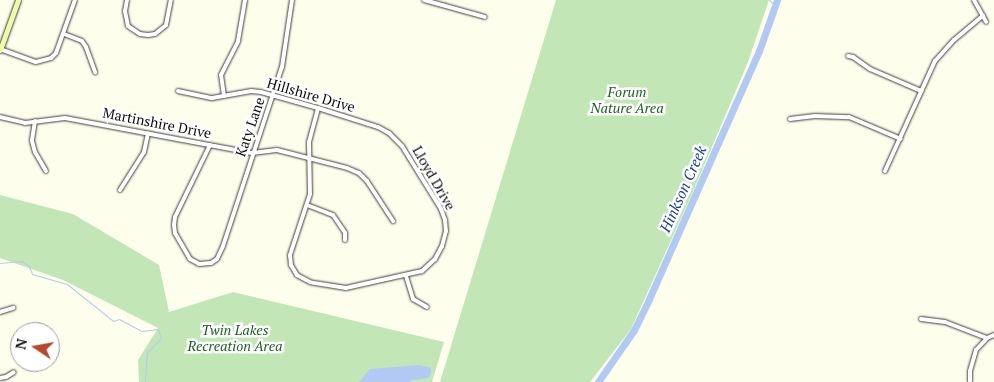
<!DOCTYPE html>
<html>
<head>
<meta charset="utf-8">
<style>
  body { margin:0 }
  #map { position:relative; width:994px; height:382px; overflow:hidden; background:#fdfeeb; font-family:"PT Serif",serif }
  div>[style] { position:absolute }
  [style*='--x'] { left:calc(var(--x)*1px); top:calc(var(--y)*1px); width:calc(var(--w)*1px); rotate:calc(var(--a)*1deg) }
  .green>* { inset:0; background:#c3e6b6 }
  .water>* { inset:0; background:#b2caf3 }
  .stream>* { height:1px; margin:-0.5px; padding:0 0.5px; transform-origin:0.5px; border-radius:0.5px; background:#b2caf3 }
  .river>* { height:7px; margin:-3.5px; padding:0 3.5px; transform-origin:3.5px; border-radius:3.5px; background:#b2caf3 }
  .roads { filter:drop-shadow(0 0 1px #3e3e3e) drop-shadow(0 0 1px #3e3e3e) }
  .street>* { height:4px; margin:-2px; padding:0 2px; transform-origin:2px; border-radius:2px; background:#fff }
  .secondary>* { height:5px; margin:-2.5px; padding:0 2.5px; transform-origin:2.5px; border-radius:2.5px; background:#effba8 }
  span { translate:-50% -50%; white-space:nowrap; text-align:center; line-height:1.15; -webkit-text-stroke:5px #fff; paint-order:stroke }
  .park-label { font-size:14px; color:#1f6023; font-style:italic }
  .street-label { font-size:14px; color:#0b0b0b }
  .water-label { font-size:15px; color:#1b4097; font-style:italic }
  .north { position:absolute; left:10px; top:322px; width:50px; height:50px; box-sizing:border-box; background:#fff; border:1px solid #9d9d9d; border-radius:50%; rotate:282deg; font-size:14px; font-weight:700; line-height:20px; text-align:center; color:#0b0b0b }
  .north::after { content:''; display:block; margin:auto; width:18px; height:22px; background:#b5482a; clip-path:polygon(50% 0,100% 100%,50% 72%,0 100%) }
</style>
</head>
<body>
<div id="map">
  <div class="green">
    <div style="clip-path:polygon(556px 0,769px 0,748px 62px,692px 194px,631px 329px,590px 382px,440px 382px)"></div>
    <div style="clip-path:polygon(0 195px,73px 214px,159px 265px,169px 312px,233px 292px,444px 342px,432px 382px,139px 382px,138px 360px,158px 328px,63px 280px,0 258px)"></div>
  </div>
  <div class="water">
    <div style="clip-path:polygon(419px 365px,431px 368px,431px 373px,428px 378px,411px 380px,410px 382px,359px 382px,370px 369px)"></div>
  </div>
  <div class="stream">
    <div style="--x:769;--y:0;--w:8;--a:40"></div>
    <div style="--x:0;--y:263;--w:22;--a:-5"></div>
    <div style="--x:22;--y:261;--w:9;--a:36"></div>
    <div style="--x:29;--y:266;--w:9;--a:69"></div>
    <div style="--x:32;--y:274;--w:36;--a:16"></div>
    <div style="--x:67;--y:284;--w:59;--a:38.8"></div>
    <div style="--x:113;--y:321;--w:6;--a:-18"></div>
    <div style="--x:119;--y:319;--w:26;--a:28"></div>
    <div style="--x:142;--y:331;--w:16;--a:-7"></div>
    <div style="--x:158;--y:329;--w:9;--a:72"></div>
    <div style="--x:161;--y:338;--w:21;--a:133"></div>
    <div style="--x:147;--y:353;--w:29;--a:94"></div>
  </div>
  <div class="river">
    <div style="--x:598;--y:382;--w:63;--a:-55.3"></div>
    <div style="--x:634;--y:330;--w:34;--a:-64"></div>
    <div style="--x:649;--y:299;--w:271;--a:-66.1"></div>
    <div style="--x:759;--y:51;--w:54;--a:-70.6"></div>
  </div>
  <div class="roads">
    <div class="street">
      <div style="--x:127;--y:0;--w:11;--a:100"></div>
      <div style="--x:125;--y:11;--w:15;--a:79"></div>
      <div style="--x:128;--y:26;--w:14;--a:34"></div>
      <div style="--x:140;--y:34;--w:8;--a:7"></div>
      <div style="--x:148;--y:35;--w:7;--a:-8"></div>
      <div style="--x:155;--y:34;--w:14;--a:-39"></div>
      <div style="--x:166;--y:25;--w:25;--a:-79"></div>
      <div style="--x:424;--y:0;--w:63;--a:15.6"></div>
      <div style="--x:974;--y:0;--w:25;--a:61"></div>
      <div style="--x:64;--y:34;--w:19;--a:21"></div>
      <div style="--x:82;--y:41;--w:7;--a:56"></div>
      <div style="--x:86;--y:47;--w:27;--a:70"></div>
      <div style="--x:0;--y:49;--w:38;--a:20"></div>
      <div style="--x:36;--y:62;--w:16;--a:-15"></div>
      <div style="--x:51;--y:58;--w:7;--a:-45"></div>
      <div style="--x:56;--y:53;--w:56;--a:-70.3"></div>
      <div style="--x:848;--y:56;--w:5;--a:11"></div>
      <div style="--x:853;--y:57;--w:21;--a:35"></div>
      <div style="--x:870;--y:69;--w:56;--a:23.3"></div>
      <div style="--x:178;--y:91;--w:35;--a:12"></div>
      <div style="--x:212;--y:98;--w:40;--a:-10"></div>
      <div style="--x:251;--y:91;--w:10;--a:6"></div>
      <div style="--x:261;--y:92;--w:59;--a:15.7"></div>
      <div style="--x:318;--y:108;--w:63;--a:17.6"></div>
      <div style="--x:378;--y:127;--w:13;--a:29"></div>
      <div style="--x:389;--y:133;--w:18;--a:45"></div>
      <div style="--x:402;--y:146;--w:74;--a:58.2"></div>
      <div style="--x:441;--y:209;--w:12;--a:70"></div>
      <div style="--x:445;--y:220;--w:11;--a:85"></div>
      <div style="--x:446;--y:231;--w:16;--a:105"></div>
      <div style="--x:442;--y:246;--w:15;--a:118"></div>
      <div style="--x:435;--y:259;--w:18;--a:137"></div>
      <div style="--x:422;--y:271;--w:78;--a:167.4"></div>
      <div style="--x:346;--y:288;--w:36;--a:-171"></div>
      <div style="--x:310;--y:282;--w:15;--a:-152"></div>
      <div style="--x:297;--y:275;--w:12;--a:-121"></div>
      <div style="--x:291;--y:265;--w:10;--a:-96"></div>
      <div style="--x:290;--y:255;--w:64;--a:-71.8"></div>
      <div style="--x:310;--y:194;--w:52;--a:-91.1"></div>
      <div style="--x:309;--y:142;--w:35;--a:-75"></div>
      <div style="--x:224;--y:96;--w:21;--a:-98"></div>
      <div style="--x:221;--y:75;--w:38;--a:-63"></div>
      <div style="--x:238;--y:41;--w:42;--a:-80.3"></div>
      <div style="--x:0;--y:117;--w:26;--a:13"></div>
      <div style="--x:25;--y:123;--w:40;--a:-7.1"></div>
      <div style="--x:65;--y:118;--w:190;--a:10.6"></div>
      <div style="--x:252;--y:153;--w:25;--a:-7"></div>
      <div style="--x:277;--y:150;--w:72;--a:14.4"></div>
      <div style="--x:347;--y:168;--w:13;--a:23"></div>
      <div style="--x:359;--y:173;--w:11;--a:45"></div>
      <div style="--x:367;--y:181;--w:48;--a:57"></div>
      <div style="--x:790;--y:119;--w:25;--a:-7"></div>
      <div style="--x:815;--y:116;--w:34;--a:2"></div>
      <div style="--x:849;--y:117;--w:56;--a:22.9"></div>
      <div style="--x:35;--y:121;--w:20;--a:99"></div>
      <div style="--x:32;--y:141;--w:11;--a:75"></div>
      <div style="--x:35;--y:152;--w:22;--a:60"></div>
      <div style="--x:210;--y:145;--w:80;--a:115.9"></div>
      <div style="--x:175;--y:217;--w:8;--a:97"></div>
      <div style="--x:174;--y:225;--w:8;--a:83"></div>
      <div style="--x:175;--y:233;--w:30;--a:60"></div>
      <div style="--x:190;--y:259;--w:10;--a:29"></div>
      <div style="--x:199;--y:264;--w:12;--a:-5"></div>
      <div style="--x:211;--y:263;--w:7;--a:-34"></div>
      <div style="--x:217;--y:259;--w:14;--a:-65"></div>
      <div style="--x:223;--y:246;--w:188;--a:-71.8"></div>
      <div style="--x:282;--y:67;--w:68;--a:-81.5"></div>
      <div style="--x:885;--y:171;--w:121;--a:-65.6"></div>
      <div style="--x:935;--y:61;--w:28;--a:-48"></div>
      <div style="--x:954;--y:40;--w:38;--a:-40"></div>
      <div style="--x:120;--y:190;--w:45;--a:-57.7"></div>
      <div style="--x:144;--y:152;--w:19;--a:-78"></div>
      <div style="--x:307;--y:205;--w:28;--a:21"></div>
      <div style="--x:333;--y:215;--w:22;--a:56"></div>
      <div style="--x:345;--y:233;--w:7;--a:90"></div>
      <div style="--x:406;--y:276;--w:24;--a:73"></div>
      <div style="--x:413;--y:299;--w:16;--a:30"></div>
      <div style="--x:0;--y:312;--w:14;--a:-17"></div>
      <div style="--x:921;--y:319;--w:24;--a:7"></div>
      <div style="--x:945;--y:322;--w:45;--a:20.9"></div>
      <div style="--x:0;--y:378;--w:6;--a:-9"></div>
      <div style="--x:6;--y:377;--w:9;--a:-32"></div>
      <div style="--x:970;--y:381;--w:10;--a:-90"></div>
      <div style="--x:970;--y:371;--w:22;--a:-74"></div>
      <div style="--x:976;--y:350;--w:16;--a:-47"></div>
      <div style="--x:987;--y:338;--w:8;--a:-23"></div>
    </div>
    <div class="secondary">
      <div style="--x:0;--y:50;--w:53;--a:-70.2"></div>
    </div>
  </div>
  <div class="park-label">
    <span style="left:627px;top:100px">Forum<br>Nature Area</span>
    <span style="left:235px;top:338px">Twin Lakes<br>Recreation Area</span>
  </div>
  <div class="street-label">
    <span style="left:311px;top:95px;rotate:16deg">Hillshire Drive</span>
    <span style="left:157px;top:123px;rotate:11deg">Martinshire Drive</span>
    <span style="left:250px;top:127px;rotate:-71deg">Katy Lane</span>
    <span style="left:434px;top:178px;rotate:60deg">Lloyd Drive</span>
  </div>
  <div class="water-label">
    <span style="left:683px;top:189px;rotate:-66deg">Hinkson Creek</span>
  </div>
  <div class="north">N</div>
</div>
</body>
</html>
